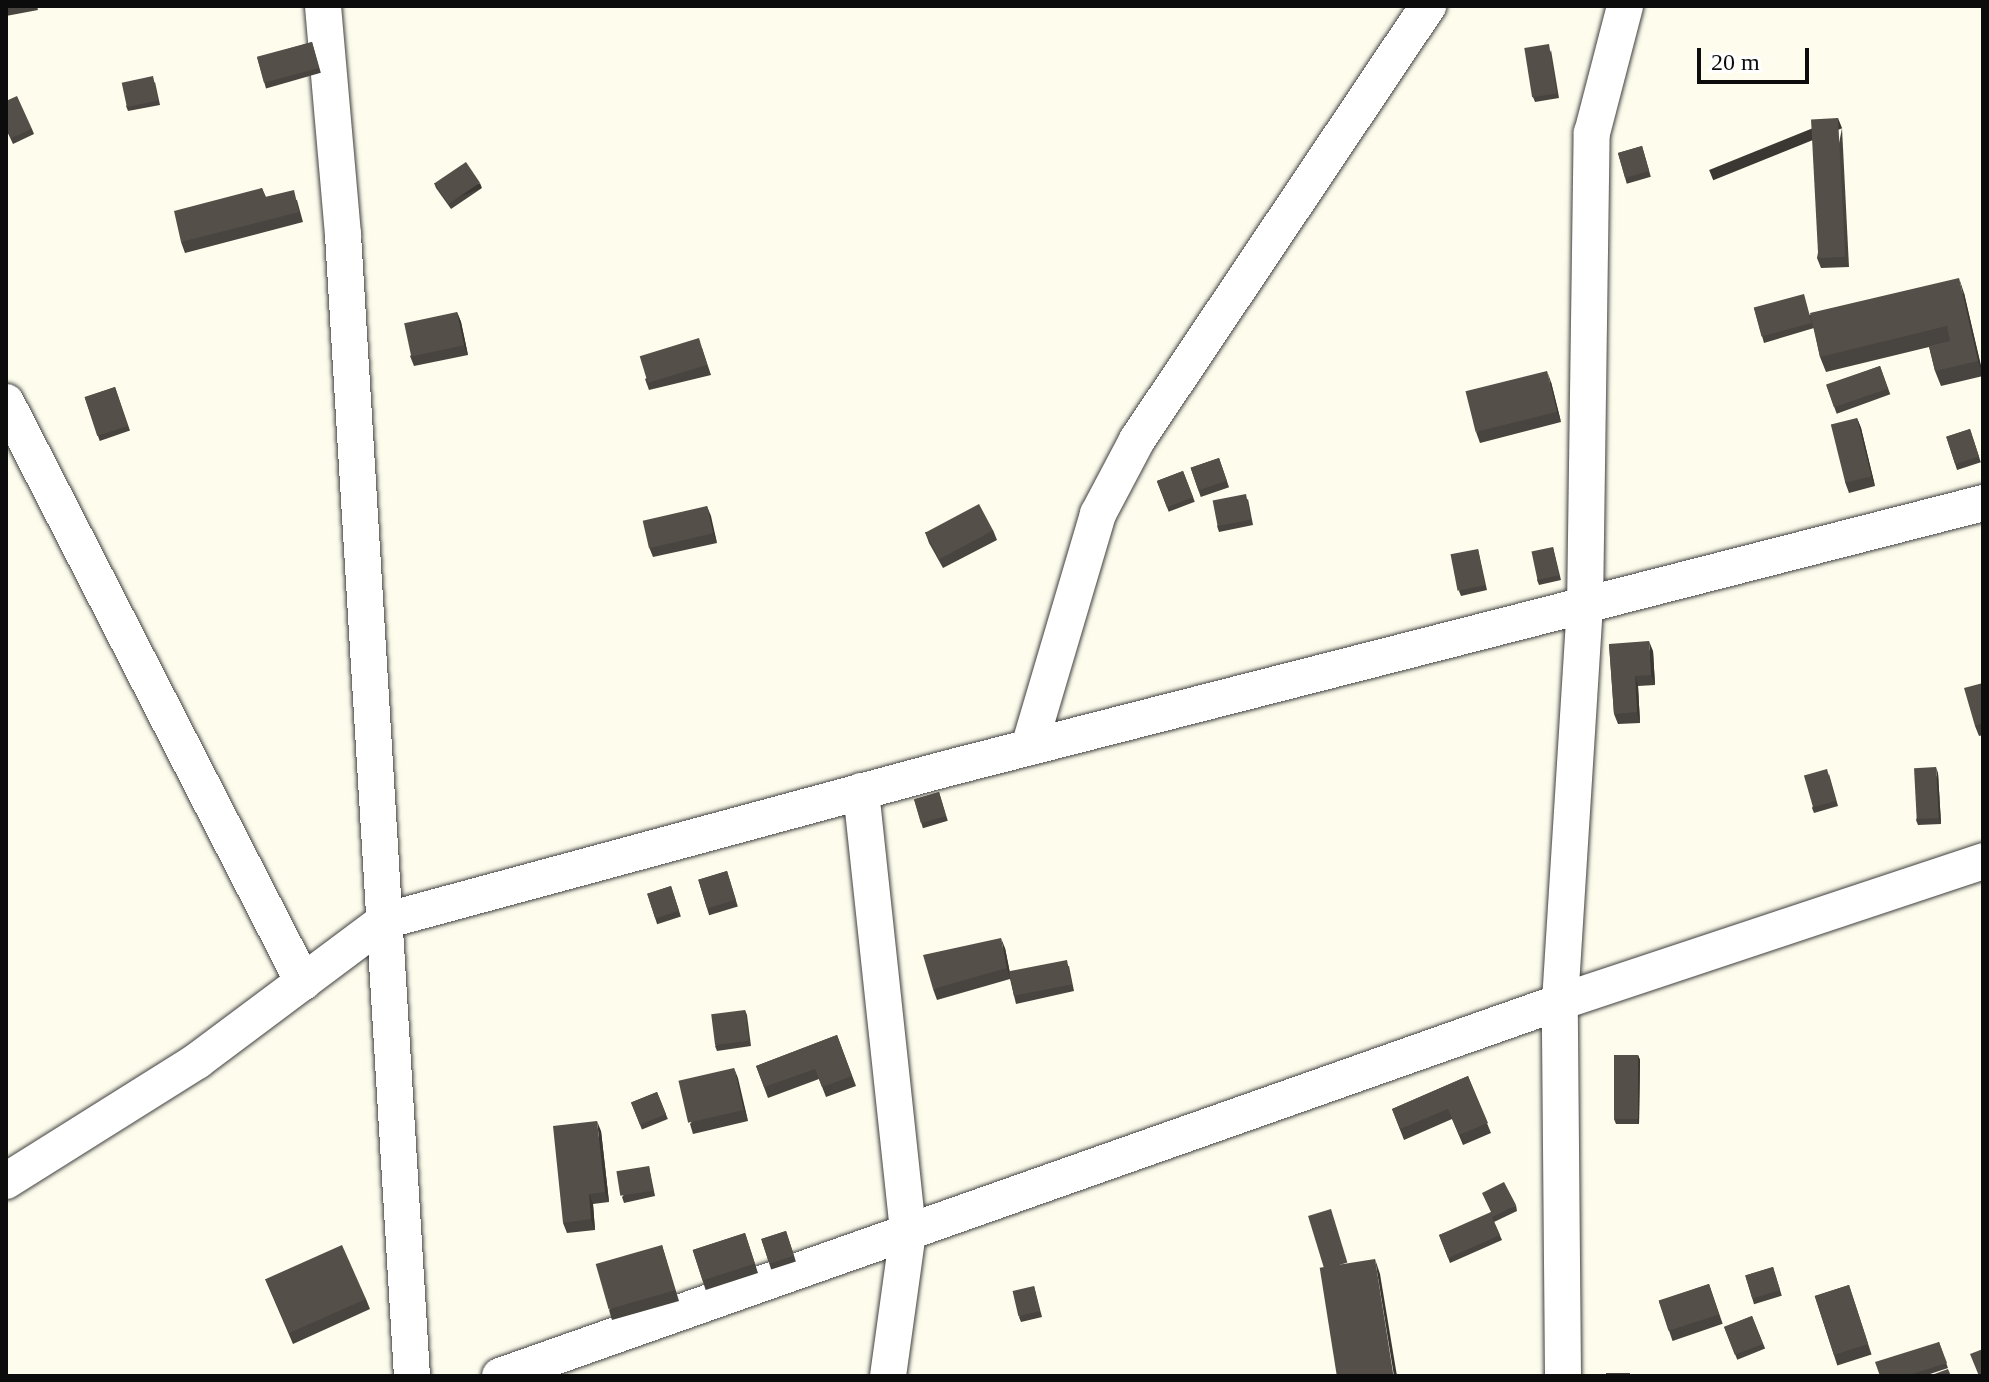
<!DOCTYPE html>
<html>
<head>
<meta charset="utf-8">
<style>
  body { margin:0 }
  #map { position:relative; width:1989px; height:1382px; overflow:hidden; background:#fefcec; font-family:"Times New Roman",serif }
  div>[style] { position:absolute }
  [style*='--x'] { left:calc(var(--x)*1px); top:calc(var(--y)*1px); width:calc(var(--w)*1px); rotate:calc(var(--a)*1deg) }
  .roads { filter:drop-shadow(0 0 2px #3f3f3f) drop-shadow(0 0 2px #3f3f3f) }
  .minor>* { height:36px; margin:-18px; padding:0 18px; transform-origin:18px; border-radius:18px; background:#fff }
  .wall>* { inset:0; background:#48443f; transform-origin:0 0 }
  .shaded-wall>* { inset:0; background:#3b3733; transform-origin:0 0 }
  .building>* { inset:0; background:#544f49; transform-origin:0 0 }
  span { translate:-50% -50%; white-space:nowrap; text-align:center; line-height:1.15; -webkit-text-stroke:8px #fff; paint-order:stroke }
  .frame { position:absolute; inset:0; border:8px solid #0c0c0c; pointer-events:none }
  .scale { position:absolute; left:1697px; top:48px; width:112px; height:36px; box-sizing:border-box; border:4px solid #0c0c0c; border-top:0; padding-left:10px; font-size:24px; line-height:28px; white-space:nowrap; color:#0c0c0c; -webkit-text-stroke:6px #fff; paint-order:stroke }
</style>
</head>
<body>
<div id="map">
  <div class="roads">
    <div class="minor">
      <div style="--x:323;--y:6;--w:230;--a:85"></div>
      <div style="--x:343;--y:235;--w:1143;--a:86.54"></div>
      <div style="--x:6;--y:402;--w:652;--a:62.88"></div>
      <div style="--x:1029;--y:747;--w:243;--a:-73.5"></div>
      <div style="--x:1098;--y:514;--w:84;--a:-62.2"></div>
      <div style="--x:1137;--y:440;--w:523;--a:-56.16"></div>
      <div style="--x:861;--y:791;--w:443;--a:83.9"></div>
      <div style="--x:908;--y:1232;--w:145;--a:97.9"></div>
      <div style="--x:6;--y:1181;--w:226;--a:-32.1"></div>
      <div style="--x:197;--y:1061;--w:234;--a:-36.8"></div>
      <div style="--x:384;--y:921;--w:581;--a:-15.16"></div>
      <div style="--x:945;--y:769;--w:1072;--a:-14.37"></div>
      <div style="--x:500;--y:1376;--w:1124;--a:-19.43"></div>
      <div style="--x:1560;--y:1002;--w:446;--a:-18.4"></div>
      <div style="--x:1563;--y:1376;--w:374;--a:-90.5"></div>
      <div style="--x:1560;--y:1002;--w:394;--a:-86.4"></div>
      <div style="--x:1585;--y:609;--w:476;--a:-89.2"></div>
      <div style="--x:1592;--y:133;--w:131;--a:-75.4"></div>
    </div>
  </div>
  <div class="wall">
    <div style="clip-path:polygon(6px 6px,37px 6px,38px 10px,6px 16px)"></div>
    <div style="left:312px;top:42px;width:32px;height:57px;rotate:74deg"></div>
    <div style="clip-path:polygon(1551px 50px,1559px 98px,1535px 102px,1533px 97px)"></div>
    <div style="clip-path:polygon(155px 82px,160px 105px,128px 111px,126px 106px)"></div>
    <div style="clip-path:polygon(1842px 128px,1849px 267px,1821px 268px,1817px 258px)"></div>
    <div style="clip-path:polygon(6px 129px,32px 129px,34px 134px,13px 144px)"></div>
    <div style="left:1642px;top:146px;width:32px;height:25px;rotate:74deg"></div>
    <div style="clip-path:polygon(434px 183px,482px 188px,451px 209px,436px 188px)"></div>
    <div style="clip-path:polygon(262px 188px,266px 197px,297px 200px,303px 222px,185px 253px,181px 242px)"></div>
    <div style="clip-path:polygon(1964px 293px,1983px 376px,1941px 386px,1935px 371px,1929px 347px,1826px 372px,1820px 357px,1814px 328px,1764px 343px,1754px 308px,1811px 315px)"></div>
    <div style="clip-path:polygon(457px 312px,461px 322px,468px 355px,414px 366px,410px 356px)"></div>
    <div style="clip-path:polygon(702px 348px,711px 375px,649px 390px,645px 379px)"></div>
    <div style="left:1880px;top:366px;width:30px;height:57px;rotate:70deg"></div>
    <div style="clip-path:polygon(1551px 382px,1561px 422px,1480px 443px,1476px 432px)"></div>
    <div style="left:115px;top:387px;width:46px;height:32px;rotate:71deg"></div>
    <div style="clip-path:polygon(1857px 418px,1861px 428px,1875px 486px,1849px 493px,1845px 482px)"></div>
    <div style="left:1970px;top:429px;width:35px;height:25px;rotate:72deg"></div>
    <div style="left:1219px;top:458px;width:31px;height:30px;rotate:71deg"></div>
    <div style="left:1183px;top:471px;width:33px;height:28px;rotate:69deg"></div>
    <div style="clip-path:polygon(1248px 499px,1253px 525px,1219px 532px,1217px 526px)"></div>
    <div style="clip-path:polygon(707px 506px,717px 543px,653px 557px,649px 547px)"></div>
    <div style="clip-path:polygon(993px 530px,997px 540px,943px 568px,929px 543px,925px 532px)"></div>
    <div style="clip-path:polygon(1553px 547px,1561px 580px,1539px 585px,1537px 580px)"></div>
    <div style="clip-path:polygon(1478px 549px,1487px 590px,1461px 596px,1459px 591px)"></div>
    <div style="clip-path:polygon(1609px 644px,1653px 651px,1655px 685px,1638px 686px,1640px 723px,1618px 724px,1614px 714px)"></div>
    <div style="clip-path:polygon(1983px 683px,1983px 735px,1979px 736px,1975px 726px)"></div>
    <div style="clip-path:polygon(1938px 773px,1941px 824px,1918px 825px,1916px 820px)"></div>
    <div style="clip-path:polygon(1829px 774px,1838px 806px,1814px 813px,1812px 808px)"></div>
    <div style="left:939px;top:792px;width:30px;height:26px;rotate:73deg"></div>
    <div style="left:727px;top:871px;width:37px;height:30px;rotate:73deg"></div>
    <div style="left:671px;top:886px;width:32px;height:25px;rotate:72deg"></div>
    <div style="clip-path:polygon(1005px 948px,1010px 973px,1069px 966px,1074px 991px,1016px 1004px,1010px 979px,937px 1000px,933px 989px)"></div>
    <div style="clip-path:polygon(745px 1010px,747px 1015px,751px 1046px,717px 1051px,715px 1046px)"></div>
    <div style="clip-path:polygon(837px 1035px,856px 1086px,826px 1097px,819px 1079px,768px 1098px,756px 1066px)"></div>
    <div style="clip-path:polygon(1638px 1055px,1640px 1060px,1639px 1124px,1616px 1124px,1614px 1119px)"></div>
    <div style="clip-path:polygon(734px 1068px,748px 1121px,693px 1134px,690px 1124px)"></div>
    <div style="clip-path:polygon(1468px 1076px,1491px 1133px,1463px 1145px,1452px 1119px,1404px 1140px,1392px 1109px)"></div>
    <div style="left:657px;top:1092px;width:29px;height:28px;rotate:68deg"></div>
    <div style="clip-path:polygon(601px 1131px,609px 1202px,593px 1204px,595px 1230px,567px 1233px,563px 1223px)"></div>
    <div style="clip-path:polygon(649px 1166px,655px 1196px,624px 1203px,622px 1197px)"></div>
    <div style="clip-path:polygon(1516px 1205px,1517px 1211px,1494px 1222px,1502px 1240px,1450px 1263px,1439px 1235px)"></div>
    <div style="left:786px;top:1231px;width:32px;height:26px;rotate:72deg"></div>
    <div style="left:745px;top:1233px;width:42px;height:55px;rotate:72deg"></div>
    <div style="clip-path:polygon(662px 1245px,679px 1301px,612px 1320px,609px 1310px)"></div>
    <div style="left:1773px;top:1267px;width:30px;height:29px;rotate:73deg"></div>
    <div style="clip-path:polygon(265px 1279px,366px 1299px,370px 1309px,293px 1344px)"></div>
    <div style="left:1709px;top:1284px;width:42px;height:53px;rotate:71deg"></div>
    <div style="left:1849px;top:1285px;width:73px;height:36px;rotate:72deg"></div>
    <div style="clip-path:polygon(1034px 1286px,1042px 1317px,1021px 1322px,1019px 1317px)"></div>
    <div style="left:1752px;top:1316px;width:35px;height:30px;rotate:68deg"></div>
    <div style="clip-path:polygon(1939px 1342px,1948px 1368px,1924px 1376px,1880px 1376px)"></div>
  </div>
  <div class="shaded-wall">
    <div style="left:1838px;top:118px;width:11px;height:139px;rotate:68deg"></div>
    <div style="left:480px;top:183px;width:5px;height:37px;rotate:68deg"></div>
    <div style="clip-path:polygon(1959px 278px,1964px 293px,1983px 374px,1978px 361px)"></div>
    <div style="clip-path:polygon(457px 312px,461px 322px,468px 355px,464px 345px)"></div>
    <div style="clip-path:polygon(1547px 371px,1551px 382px,1561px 422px,1557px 412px)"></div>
    <div style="clip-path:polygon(1857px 418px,1861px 428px,1875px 486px,1871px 476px)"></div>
    <div style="clip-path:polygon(707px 506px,711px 516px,717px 543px,713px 533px)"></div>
    <div style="clip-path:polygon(1649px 641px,1653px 651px,1655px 685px,1651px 675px)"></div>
    <div style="clip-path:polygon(1635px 676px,1638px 686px,1640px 723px,1637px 712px)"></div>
    <div style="clip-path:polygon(1936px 767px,1938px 773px,1941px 824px,1939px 818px)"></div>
    <div style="clip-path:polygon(1001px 938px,1005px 948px,1011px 979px,1007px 968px)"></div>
    <div style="clip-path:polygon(1638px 1055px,1640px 1060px,1639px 1124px,1637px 1119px)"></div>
    <div style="clip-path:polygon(734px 1068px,738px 1078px,748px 1121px,744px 1110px)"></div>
    <div style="clip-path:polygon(597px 1121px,601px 1131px,609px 1202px,605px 1192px)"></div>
    <div style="clip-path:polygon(589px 1194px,593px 1204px,595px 1230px,591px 1219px)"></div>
    <div style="clip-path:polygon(1375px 1259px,1380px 1274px,1397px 1376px,1394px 1376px)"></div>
  </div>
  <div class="building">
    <div style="left:312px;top:42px;width:27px;height:57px;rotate:75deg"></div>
    <div style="left:1549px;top:44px;width:50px;height:25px;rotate:81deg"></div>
    <div style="left:153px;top:76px;width:25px;height:32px;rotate:78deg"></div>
    <div style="clip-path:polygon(17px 96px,32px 129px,11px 138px,6px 128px,6px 101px)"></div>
    <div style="left:1838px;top:118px;width:139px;height:27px;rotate:87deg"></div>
    <div style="left:1642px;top:146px;width:26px;height:25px;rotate:74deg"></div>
    <div style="left:466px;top:162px;width:25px;height:38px;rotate:56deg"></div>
    <div style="clip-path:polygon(262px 188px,265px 197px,294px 190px,299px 212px,181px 242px,174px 211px)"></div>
    <div style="clip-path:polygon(1959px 278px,1978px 361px,1935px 371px,1929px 346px,1950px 341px,1947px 326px,1820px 357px,1810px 313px)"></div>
    <div style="left:1804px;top:294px;width:30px;height:52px;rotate:75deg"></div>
    <div style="left:457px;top:312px;width:34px;height:54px;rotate:78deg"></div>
    <div style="left:699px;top:338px;width:28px;height:62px;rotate:73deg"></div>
    <div style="left:1880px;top:366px;width:24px;height:57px;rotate:71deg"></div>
    <div style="left:1547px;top:371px;width:42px;height:84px;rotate:76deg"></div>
    <div style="left:115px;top:387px;width:41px;height:32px;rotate:72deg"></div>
    <div style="left:1857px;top:418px;width:60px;height:27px;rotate:76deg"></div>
    <div style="left:1970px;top:429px;width:29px;height:25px;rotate:72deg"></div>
    <div style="left:1219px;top:458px;width:24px;height:30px;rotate:71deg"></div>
    <div style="left:1183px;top:471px;width:28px;height:28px;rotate:69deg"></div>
    <div style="left:1246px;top:494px;width:26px;height:34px;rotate:79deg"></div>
    <div style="left:979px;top:504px;width:30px;height:61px;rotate:62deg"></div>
    <div style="left:707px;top:506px;width:28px;height:66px;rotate:77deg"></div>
    <div style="left:1553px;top:547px;width:29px;height:22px;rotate:78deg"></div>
    <div style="left:1478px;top:549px;width:37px;height:28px;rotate:79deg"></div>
    <div style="clip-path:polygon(1649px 641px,1651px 675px,1635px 676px,1637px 712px,1614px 714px,1609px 644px)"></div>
    <div style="clip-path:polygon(1983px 683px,1983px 723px,1975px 726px,1964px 688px)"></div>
    <div style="left:1936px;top:767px;width:51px;height:22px;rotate:87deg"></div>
    <div style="left:1827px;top:769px;width:33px;height:24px;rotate:74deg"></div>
    <div style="left:939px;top:792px;width:25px;height:26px;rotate:74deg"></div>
    <div style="left:727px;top:871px;width:30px;height:30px;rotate:73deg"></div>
    <div style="left:671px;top:886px;width:26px;height:25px;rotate:72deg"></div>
    <div style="clip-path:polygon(1001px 938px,1007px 968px,933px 989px,923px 955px)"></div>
    <div style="left:1067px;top:960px;width:25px;height:59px;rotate:79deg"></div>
    <div style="left:745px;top:1010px;width:31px;height:34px;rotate:83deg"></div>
    <div style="clip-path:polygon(837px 1035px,852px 1076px,822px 1087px,815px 1069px,764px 1087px,756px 1066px)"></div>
    <div style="left:1614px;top:1055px;width:24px;height:64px"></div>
    <div style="left:734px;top:1068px;width:43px;height:57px;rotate:77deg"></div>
    <div style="clip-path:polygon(1468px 1076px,1488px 1123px,1459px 1135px,1448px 1109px,1400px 1129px,1392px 1109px)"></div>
    <div style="left:657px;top:1092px;width:24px;height:28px;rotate:68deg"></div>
    <div style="clip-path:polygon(597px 1121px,605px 1192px,589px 1194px,591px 1219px,563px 1223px,553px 1126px)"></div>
    <div style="left:649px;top:1166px;width:25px;height:33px;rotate:81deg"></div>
    <div style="clip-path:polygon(1504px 1182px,1516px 1205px,1492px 1217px,1500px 1235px,1448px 1258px,1439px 1235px,1491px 1212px,1482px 1193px)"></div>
    <div style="left:1331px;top:1209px;width:56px;height:24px;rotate:73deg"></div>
    <div style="left:786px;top:1231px;width:26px;height:26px;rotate:72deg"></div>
    <div style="left:745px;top:1233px;width:32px;height:55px;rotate:72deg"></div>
    <div style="left:342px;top:1245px;width:59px;height:84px;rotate:66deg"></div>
    <div style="left:662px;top:1245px;width:47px;height:69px;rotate:74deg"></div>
    <div style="left:1375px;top:1259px;width:119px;height:56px;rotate:81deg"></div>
    <div style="left:1773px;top:1267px;width:24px;height:29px;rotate:73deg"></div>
    <div style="left:1709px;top:1284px;width:32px;height:53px;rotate:72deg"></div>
    <div style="left:1849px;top:1285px;width:62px;height:36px;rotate:72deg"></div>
    <div style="left:1034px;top:1286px;width:26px;height:22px;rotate:77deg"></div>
    <div style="left:1752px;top:1316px;width:30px;height:30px;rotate:69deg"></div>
    <div style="clip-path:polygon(1939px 1342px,1947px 1363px,1906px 1376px,1880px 1376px,1875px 1362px)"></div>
    <div style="clip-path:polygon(1983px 1349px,1983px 1376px,1979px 1376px,1970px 1354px)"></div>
    <div style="clip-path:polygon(1948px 1369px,1951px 1376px,1929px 1376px)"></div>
    <div style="left:1606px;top:1373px;width:24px;height:3px"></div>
  </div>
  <div class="frame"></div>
  <div class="scale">20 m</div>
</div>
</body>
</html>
